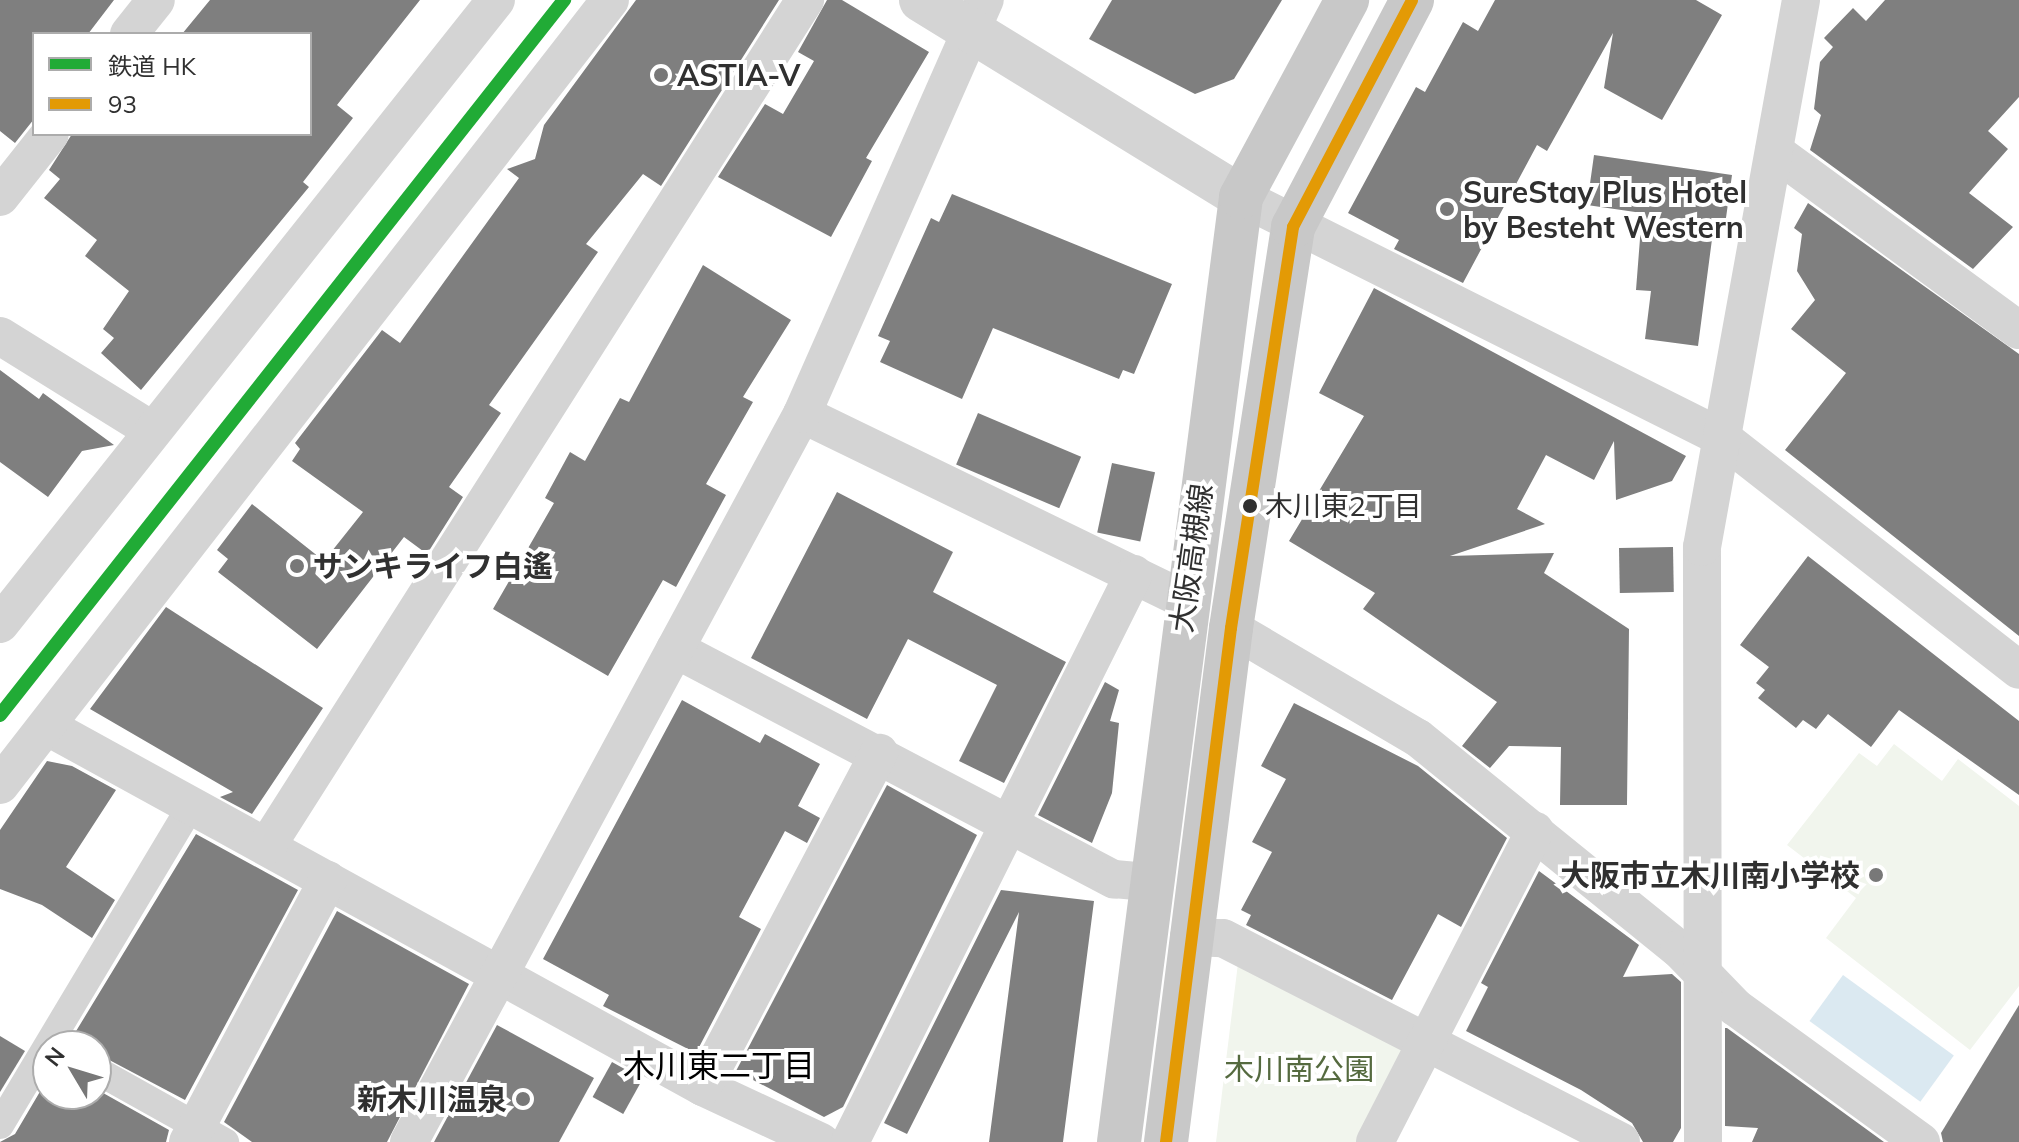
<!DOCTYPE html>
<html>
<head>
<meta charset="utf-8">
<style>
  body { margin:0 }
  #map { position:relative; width:2019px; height:1142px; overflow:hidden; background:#fff; font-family:Mulish,"Noto Sans JP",sans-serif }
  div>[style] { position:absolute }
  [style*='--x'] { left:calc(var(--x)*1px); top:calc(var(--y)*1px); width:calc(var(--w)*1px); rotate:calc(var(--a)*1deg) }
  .green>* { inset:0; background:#f1f5ed }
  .water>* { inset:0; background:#dbe9f1; transform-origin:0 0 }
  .building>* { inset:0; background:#7f7f7f; transform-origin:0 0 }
  .pedestrian>* { height:28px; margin:-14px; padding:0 14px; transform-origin:14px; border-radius:14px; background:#d4d4d4 }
  .minor>* { height:38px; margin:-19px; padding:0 19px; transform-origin:19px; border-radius:19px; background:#d4d4d4 }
  .tertiary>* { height:44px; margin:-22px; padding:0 22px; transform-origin:22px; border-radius:22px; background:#d4d4d4 }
  .primary>* { height:44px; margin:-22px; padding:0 22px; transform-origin:22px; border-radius:22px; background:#c8c8c8 }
  .bus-1>* { height:12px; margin:-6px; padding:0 6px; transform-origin:6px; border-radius:6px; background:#e39a05 }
  .rail-1>* { height:14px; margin:-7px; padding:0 7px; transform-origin:7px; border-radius:7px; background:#21ab36 }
  .dots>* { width:22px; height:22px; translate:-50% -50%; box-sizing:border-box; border:4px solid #fff; border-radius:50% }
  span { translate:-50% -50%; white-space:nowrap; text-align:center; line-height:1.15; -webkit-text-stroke:8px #fff; paint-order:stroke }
  .bus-label { font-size:28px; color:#303030 }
  .left { translate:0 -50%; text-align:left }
  .poi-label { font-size:30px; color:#303030; font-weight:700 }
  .right { translate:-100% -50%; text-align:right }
  .street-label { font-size:30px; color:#303030 }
  .park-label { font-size:30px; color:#556a3f }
  .neighbourhood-label { font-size:32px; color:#000 }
  .legend { position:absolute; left:32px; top:32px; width:280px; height:104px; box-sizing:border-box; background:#fff; border:2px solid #acacac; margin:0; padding:10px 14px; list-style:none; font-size:24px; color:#303030 }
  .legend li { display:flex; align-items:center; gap:16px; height:40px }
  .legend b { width:40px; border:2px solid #acacac }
  .north { position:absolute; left:32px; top:1030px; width:80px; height:80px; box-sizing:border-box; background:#fff; border:2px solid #acacac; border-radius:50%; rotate:308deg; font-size:22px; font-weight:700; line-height:32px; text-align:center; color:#303030 }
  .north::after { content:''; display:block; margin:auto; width:28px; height:36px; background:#787878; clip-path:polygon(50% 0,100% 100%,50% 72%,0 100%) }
</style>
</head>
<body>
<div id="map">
  <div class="green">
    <div style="clip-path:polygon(1894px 744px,1942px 781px,1958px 759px,2019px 806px,2019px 986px,1970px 1050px,1826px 938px,1856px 898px,1787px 845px,1859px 753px,1877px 766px)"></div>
    <div style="clip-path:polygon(1239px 955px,1408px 1043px,1357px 1142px,1216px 1142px)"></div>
  </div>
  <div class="water">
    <div style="left:1843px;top:975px;width:137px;height:57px;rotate:36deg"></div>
  </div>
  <div class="building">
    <div style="clip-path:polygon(0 0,114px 0,88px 34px,34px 34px,34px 119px,15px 143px,0 131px)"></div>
    <div style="clip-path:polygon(210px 0,420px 0,337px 105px,353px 118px,303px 182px,309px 187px,141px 390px,101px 353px,114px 338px,103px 329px,129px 291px,85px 256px,97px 240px,44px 198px,60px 179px,49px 170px,72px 134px,310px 134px,310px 34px,182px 34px)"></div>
    <div style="clip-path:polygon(636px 0,779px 0,661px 186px,643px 174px,586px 244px,598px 252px,489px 405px,501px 413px,449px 487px,463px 497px,427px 554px,404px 537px,317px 649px,218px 572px,228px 559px,217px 550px,252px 504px,324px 561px,363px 512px,292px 461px,300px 449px,295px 443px,382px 330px,400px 343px,519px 178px,507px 169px,535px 159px,544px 125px)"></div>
    <div style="clip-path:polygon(827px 0,842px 0,929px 52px,866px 158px,872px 161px,831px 237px,718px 177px,765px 104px,783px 114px,814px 61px,798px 52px)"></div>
    <div style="clip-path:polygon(1112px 0,1282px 0,1234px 79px,1195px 94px,1089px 39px)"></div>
    <div style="clip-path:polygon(1495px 0,1696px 0,1722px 15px,1662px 120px,1604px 88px,1613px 33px,1547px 151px,1537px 145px,1463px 283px,1394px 249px,1399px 240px,1348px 213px,1416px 87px,1425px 92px,1463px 22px,1478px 31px)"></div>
    <div style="clip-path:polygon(1885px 0,2019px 0,2019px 97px,1988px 131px,2008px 149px,1969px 193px,2013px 227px,1973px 269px,1810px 150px,1821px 115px,1814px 109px,1820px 62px,1833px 47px,1824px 38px,1853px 8px,1866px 21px)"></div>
    <div style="clip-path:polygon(1594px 155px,1732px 175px,1725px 225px,1714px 224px,1698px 346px,1645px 339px,1651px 291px,1636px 290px,1642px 213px,1587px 205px)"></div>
    <div style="clip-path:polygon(952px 194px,1172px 284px,1134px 374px,1123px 370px,1119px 379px,993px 328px,962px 399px,880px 362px,890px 341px,878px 336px,931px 218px,939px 222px)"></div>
    <div style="clip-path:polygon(1808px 203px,2019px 354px,2019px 636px,1785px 450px,1846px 373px,1791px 329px,1815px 300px,1797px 271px,1802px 234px,1794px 228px)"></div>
    <div style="clip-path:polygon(703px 265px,791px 320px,743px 397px,753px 402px,706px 484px,726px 495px,676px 587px,663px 580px,608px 676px,493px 609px,554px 503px,545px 498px,570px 452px,585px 461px,620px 398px,629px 402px)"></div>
    <div style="clip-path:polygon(1374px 288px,1686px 456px,1672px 481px,1616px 500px,1614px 441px,1594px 480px,1546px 455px,1517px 509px,1545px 524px,1450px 556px,1554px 553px,1544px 573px,1629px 629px,1627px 805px,1560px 805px,1561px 747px,1509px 746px,1490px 768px,1462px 746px,1497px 702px,1363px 609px,1375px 593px,1289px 541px,1364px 416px,1319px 393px)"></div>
    <div style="clip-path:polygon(0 370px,39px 399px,43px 393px,114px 445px,82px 451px,48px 497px,0 462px)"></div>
    <div style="left:978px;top:413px;width:112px;height:56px;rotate:23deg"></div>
    <div style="left:1112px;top:463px;width:44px;height:71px;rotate:12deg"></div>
    <div style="clip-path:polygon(837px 492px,953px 552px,933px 592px,1066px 662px,1004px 783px,959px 761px,997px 685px,908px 639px,867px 719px,751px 658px)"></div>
    <div style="left:1673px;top:547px;width:45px;height:54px;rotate:89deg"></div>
    <div style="clip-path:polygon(1808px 556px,2019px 721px,2019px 795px,1899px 710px,1871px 747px,1828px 714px,1816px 729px,1803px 720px,1796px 728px,1758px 698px,1765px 690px,1756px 683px,1769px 667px,1740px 645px)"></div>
    <div style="clip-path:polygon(166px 607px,323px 708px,252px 814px,220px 797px,233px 792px,90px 709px)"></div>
    <div style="clip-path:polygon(1105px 682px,1119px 690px,1110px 721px,1119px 723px,1112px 793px,1092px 843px,1038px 815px)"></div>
    <div style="clip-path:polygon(682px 700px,760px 743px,765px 734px,820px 764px,798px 806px,820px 818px,807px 843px,785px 831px,739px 917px,761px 929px,696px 1053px,603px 1006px,609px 995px,543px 959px)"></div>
    <div style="clip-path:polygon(1294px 703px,1418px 766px,1507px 838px,1461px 927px,1438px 914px,1392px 1000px,1246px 925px,1251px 915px,1241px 910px,1272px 852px,1252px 842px,1286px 779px,1261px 766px)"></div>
    <div style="clip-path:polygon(47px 761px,72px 766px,116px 790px,66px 867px,115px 900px,92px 938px,42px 905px,0 889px,0 830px)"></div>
    <div style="clip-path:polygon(887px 785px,977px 835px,843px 1107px,824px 1117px,736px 1071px)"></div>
    <div style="clip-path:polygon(196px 834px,298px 890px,185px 1100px,96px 1053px,96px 1046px,67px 1046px)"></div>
    <div style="clip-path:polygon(1539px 871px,1639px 945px,1623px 977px,1672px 974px,1681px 982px,1681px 1128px,1673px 1142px,1643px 1142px,1632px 1123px,1581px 1090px,1466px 1031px,1488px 987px,1481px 983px)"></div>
    <div style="clip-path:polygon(1001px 890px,1094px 901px,1063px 1142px,989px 1142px,1019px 912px,907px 1134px,884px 1123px)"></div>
    <div style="clip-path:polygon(337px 911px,469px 984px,387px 1142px,252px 1142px,224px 1122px)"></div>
    <div style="clip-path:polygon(2019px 1005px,2019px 1142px,1943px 1142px,1941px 1133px)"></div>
    <div style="clip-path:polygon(497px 1025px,594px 1078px,559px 1142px,434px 1142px)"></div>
    <div style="clip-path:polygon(1725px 1028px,1727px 1028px,1884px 1142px,1752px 1142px,1758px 1128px,1725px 1126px)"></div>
    <div style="clip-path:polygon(0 1036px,25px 1051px,0 1092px)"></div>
    <div style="left:612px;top:1062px;width:35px;height:40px;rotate:29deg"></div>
    <div style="clip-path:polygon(48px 1078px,48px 1094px,96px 1089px,169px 1130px,166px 1142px,0 1142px,15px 1134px)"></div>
  </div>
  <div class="pedestrian">
    <div style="--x:96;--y:1070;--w:148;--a:29.2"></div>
    <div style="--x:0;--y:1125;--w:374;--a:-59.1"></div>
  </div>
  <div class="minor">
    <div style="--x:129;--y:34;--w:43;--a:-51.5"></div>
    <div style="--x:1774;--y:151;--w:303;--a:36.2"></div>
    <div style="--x:0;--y:197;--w:80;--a:-51.6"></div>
    <div style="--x:1241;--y:197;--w:537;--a:26.57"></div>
    <div style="--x:1721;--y:437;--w:378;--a:38"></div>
    <div style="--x:0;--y:336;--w:180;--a:31.8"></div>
    <div style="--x:802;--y:414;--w:426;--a:25.9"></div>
    <div style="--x:0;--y:624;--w:797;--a:-51.52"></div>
    <div style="--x:1231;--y:628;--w:217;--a:30.5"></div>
    <div style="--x:1418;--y:738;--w:336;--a:39"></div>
    <div style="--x:1679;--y:949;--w:81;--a:46"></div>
    <div style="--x:1735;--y:1007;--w:230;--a:36"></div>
    <div style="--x:675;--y:649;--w:496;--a:27.7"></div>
    <div style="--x:1114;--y:879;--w:34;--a:5"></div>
    <div style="--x:48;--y:727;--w:747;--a:28.79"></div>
    <div style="--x:703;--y:1087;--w:130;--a:25"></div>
    <div style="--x:0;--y:785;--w:994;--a:-52.15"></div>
    <div style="--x:267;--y:846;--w:1003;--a:-57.55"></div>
    <div style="--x:1189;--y:937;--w:34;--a:2"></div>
    <div style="--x:1223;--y:938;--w:447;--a:27.1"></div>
    <div style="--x:703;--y:1087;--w:378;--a:-62.2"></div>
    <div style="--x:188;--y:1142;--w:297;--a:-61.9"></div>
    <div style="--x:409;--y:1142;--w:827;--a:-61.64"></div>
    <div style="--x:802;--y:414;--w:453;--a:-66.2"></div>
    <div style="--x:850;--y:1142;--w:635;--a:-63.43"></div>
    <div style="--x:1375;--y:1142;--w:350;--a:-62.8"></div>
    <div style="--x:1703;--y:1142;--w:595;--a:-90.1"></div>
    <div style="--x:1702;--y:547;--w:556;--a:-79.74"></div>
  </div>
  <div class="tertiary">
    <div style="--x:921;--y:0;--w:376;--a:31.6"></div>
  </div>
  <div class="primary">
    <div style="--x:1119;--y:1142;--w:953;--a:-82.64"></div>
    <div style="--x:1241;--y:197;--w:224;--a:-61.7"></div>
    <div style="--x:1166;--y:1142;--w:518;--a:-82.79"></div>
    <div style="--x:1231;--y:628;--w:406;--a:-81.2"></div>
    <div style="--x:1293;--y:227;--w:256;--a:-62.3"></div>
  </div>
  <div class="bus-1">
    <div style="--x:1166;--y:1142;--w:518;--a:-82.79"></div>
    <div style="--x:1231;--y:628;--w:406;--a:-81.2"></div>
    <div style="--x:1293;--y:227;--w:256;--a:-62.3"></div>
  </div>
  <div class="rail-1">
    <div style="--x:0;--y:715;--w:911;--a:-51.73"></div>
  </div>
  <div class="dots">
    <div style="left:661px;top:75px;background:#787878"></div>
    <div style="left:1447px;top:209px;background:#787878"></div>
    <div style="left:1250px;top:506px;background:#303030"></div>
    <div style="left:297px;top:566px;background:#787878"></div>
    <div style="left:1876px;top:875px;background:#787878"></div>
    <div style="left:523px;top:1099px;background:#787878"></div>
  </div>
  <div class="bus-label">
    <span class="left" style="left:1265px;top:506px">木川東2丁目</span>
  </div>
  <div class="poi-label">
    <span class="left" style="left:677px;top:75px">ASTIA-V</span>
    <span class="left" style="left:1463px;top:209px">SureStay Plus Hotel<br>by Besteht Western</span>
    <span class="left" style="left:313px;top:566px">サンキライフ白遙</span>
    <span class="right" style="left:1860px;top:875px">大阪市立木川南小学校</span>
    <span class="right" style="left:507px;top:1099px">新木川温泉</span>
  </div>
  <div class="street-label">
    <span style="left:1191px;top:558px;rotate:-82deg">大阪高槻線</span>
  </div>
  <div class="park-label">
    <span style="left:1299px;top:1069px">木川南公園</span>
  </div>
  <div class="neighbourhood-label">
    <span style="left:719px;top:1065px">木川東二丁目</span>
  </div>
  <ul class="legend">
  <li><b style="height:10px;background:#21ab36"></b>鉄道 HK</li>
  <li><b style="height:10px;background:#e39a05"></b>93</li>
  </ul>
  <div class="north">N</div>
</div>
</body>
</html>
